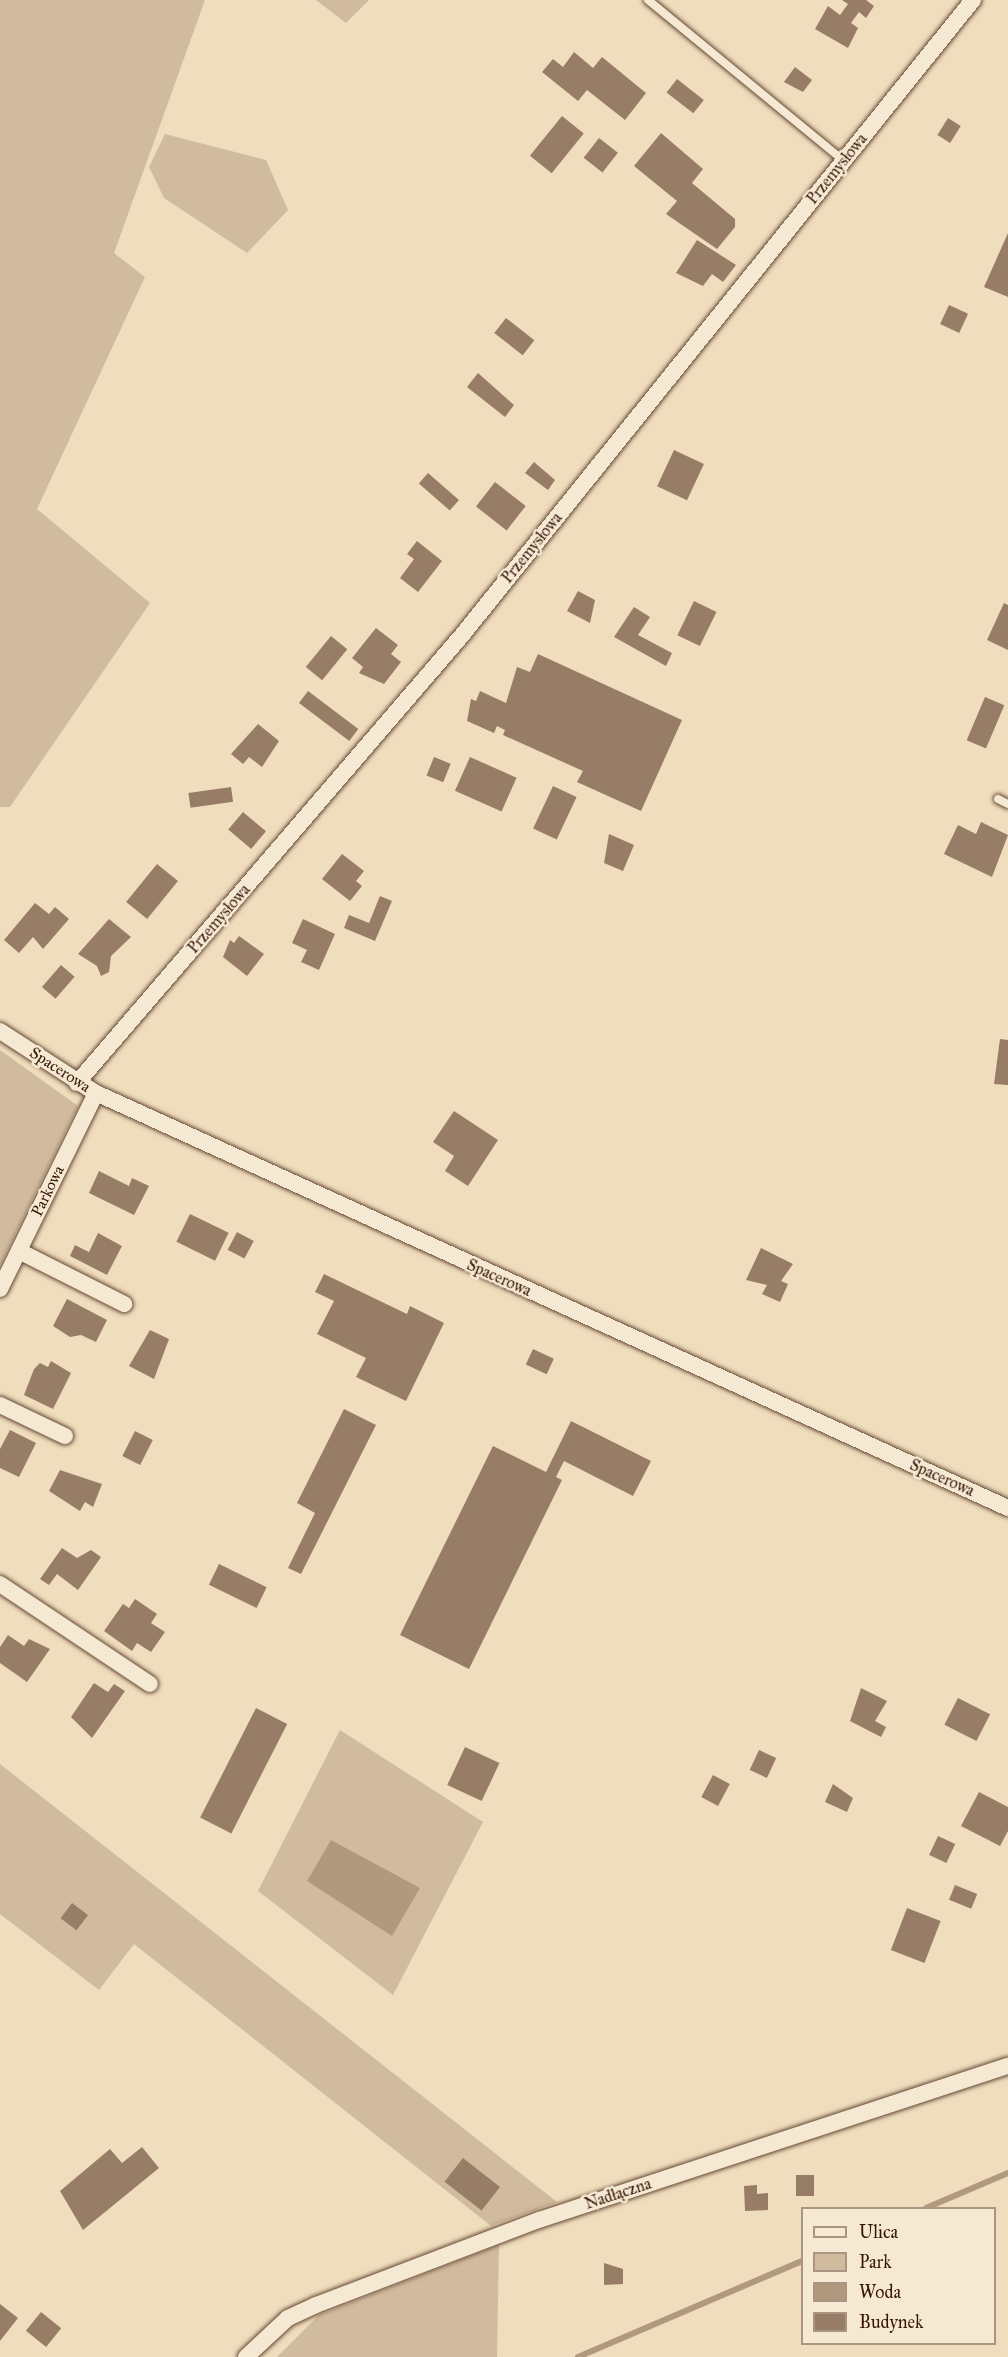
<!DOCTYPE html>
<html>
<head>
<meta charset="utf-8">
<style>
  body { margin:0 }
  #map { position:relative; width:1008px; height:2357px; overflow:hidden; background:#f0ddbd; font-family:"IM FELL Great Primer",serif }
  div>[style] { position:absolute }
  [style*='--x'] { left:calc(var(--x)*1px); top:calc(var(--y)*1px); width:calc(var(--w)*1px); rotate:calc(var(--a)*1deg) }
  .green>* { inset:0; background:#d1bb9e }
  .water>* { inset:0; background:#b1997f }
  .stream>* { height:6px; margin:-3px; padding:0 3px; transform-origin:3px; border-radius:3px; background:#b1997f }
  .building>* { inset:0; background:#977d65; transform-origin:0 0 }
  .roads { filter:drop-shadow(0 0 2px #654834) drop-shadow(0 0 2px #654834) }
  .service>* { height:8px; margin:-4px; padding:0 4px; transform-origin:4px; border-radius:4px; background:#f5e9d4 }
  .minor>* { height:16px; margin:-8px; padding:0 8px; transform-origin:8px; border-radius:8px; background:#f5e9d4 }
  span { translate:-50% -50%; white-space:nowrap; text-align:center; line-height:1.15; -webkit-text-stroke:5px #f5e9d4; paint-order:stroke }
  .street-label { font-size:16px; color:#371606 }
  .legend { position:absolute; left:801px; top:2207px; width:195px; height:138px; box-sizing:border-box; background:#f5e9d4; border:2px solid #a99582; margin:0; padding:8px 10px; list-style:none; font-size:18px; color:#371606 }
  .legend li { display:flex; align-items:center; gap:12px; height:30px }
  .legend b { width:30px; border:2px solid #a99582 }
</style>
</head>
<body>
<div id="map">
  <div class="green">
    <div style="clip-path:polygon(0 0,205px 0,114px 253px,145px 277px,37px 509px,150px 603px,10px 807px,0 807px)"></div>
    <div style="clip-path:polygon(316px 0,369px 0,346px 23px)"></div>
    <div style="clip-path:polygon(165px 134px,266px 160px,288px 210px,247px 253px,164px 198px,149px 167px)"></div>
    <div style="clip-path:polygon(0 1050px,78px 1106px,0 1265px)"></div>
    <div style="clip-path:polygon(340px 1730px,483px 1822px,393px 1995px,258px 1891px)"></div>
    <div style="clip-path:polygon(0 1764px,557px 2202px,491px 2226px,134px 1944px,99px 1990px,0 1914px)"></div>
    <div style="clip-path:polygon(499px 2245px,497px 2357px,277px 2357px,319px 2315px)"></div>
  </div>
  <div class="water">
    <div style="clip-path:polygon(331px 1840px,420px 1888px,392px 1936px,307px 1881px)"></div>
  </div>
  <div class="stream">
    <div style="--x:926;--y:2208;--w:89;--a:-23.1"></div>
    <div style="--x:578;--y:2357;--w:244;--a:-23.2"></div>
  </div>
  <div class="building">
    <div style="clip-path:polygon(842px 0,866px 0,874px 6px,866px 18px,859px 12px,851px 23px,858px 28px,848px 48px,815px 29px,828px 6px,840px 15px,848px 4px)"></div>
    <div style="clip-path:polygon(574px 52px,593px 68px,602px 57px,646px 93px,625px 120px,587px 90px,578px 101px,542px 72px,553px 59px,563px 67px)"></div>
    <div style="clip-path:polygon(795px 67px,812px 80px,803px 92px,784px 82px)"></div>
    <div style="left:677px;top:79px;width:34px;height:17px;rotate:38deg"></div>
    <div style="left:562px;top:116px;width:28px;height:51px;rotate:39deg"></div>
    <div style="left:948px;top:118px;width:15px;height:20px;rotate:32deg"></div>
    <div style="clip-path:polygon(661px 133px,703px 169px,692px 183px,735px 219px,735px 227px,717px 249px,666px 214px,677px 201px,634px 166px)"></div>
    <div style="left:599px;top:138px;width:24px;height:25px;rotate:38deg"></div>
    <div style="clip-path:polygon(1008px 233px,1008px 297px,984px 287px)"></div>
    <div style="clip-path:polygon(697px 240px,736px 265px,723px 282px,712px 274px,703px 286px,676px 273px)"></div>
    <div style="left:949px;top:305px;width:21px;height:21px;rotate:25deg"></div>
    <div style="left:506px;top:318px;width:36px;height:19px;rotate:38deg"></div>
    <div style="clip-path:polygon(478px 373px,514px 405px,505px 417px,467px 387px)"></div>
    <div style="left:674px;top:450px;width:33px;height:40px;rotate:25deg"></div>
    <div style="clip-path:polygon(534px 462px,555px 480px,548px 490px,525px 473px)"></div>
    <div style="left:428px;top:473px;width:41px;height:14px;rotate:41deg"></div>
    <div style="left:495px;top:482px;width:39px;height:31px;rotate:38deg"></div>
    <div style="clip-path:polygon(417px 541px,442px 561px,418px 592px,400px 578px,414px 559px,407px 554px)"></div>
    <div style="clip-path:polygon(578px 591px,595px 600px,590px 623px,567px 611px)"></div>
    <div style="left:694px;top:601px;width:25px;height:38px;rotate:26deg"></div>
    <div style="clip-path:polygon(1004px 603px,1008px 605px,1008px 650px,987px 640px)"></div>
    <div style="clip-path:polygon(634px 607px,650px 617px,638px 635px,672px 653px,666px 666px,614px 637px)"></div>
    <div style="clip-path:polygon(376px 628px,398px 645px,391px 654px,401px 662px,384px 684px,359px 673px,363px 667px,352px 658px)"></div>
    <div style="left:331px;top:636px;width:21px;height:40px;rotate:39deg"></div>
    <div style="clip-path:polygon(538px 654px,682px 720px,641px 811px,577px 782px,583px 771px,503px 735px,505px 730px,497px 726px,494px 733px,467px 721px,471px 699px,476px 701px,480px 691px,506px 703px,517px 667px,530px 672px)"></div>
    <div style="left:308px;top:691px;width:63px;height:15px;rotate:37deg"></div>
    <div style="left:985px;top:697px;width:21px;height:47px;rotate:23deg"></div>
    <div style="clip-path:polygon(258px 724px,279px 741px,262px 767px,249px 757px,243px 764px,231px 754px)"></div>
    <div style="left:434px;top:757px;width:18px;height:20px;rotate:22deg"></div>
    <div style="left:470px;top:757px;width:51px;height:37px;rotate:24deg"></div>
    <div style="left:553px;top:786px;width:26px;height:47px;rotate:25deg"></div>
    <div style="left:231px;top:787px;width:15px;height:43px;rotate:82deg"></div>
    <div style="left:243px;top:812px;width:30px;height:23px;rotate:40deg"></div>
    <div style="clip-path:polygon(981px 822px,1008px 835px,992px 877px,944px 854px,958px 825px,976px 834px)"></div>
    <div style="clip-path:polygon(609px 834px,634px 845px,623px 871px,604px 863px)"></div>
    <div style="clip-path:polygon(342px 854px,364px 871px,356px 881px,362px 886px,350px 901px,322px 879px)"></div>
    <div style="left:157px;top:864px;width:27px;height:49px;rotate:39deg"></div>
    <div style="clip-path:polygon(380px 896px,392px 901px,375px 941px,344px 928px,349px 915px,369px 923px)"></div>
    <div style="clip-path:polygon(35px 903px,49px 914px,55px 907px,69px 919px,43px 949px,33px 937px,19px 953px,4px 940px)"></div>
    <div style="clip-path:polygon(109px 919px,131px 937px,111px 956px,109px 972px,101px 976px,97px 966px,78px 954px)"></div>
    <div style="clip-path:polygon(303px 919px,335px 934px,319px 970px,301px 962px,307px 950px,292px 943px)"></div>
    <div style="clip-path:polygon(239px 936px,264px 954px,247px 976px,223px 957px,230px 940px,234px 943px)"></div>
    <div style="left:61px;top:965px;width:18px;height:29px;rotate:41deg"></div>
    <div style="clip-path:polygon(1000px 1039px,1008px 1040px,1008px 1085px,994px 1084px)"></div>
    <div style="clip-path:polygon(454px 1111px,498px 1140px,468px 1186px,445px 1171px,454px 1156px,433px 1142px)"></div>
    <div style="clip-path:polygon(99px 1171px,129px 1186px,132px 1178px,149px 1186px,134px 1215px,89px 1193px)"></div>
    <div style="left:190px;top:1214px;width:43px;height:31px;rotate:26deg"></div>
    <div style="left:237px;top:1232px;width:19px;height:20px;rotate:28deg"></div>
    <div style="clip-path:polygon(98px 1233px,122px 1246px,107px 1275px,70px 1256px,75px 1245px,89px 1252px)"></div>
    <div style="clip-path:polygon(761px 1248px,793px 1264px,781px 1281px,788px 1284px,780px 1302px,762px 1294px,767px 1285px,746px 1280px)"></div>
    <div style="clip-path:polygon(324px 1274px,407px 1314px,410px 1306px,444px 1323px,406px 1401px,356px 1377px,366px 1358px,317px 1334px,334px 1301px,315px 1292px)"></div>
    <div style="clip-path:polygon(67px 1299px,107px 1320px,96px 1342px,81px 1335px,70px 1337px,53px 1326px)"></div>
    <div style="clip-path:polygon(150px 1330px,169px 1339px,154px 1379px,129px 1366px)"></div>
    <div style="left:533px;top:1349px;width:23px;height:17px;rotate:25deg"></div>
    <div style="clip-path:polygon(51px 1361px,71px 1373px,53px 1409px,24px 1395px,34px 1369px,40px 1363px,48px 1367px)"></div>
    <div style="clip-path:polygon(344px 1409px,376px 1425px,301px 1574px,288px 1568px,315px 1513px,297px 1503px)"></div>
    <div style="clip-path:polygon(571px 1421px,651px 1461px,633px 1496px,564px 1461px,556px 1477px,562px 1480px,469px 1669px,400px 1635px,493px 1446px,546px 1472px)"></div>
    <div style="clip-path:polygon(10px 1430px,36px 1443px,19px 1477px,0 1468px,0 1449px)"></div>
    <div style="left:135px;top:1431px;width:20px;height:28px;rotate:27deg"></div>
    <div style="clip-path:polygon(60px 1470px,102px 1484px,93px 1507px,85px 1502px,80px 1511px,49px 1491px)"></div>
    <div style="clip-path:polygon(62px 1548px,77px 1558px,91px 1550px,101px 1557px,78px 1590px,57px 1574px,49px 1585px,40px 1579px)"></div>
    <div style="left:219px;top:1564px;width:53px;height:23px;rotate:26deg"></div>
    <div style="clip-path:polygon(135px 1599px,157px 1614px,151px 1623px,165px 1632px,151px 1652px,137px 1643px,132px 1651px,104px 1631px,123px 1604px,129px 1608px)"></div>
    <div style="clip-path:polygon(8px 1635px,24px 1646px,29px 1639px,50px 1649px,27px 1682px,0 1663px,0 1647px)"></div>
    <div style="clip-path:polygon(94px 1683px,108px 1692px,114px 1684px,125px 1691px,92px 1738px,71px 1717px)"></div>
    <div style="clip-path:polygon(861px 1688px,887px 1701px,875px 1721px,886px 1727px,881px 1737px,850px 1721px)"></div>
    <div style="left:958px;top:1698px;width:36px;height:30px;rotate:27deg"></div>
    <div style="left:256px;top:1708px;width:35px;height:123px;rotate:27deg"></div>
    <div style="left:465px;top:1747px;width:38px;height:42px;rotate:25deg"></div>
    <div style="left:759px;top:1750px;width:19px;height:22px;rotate:25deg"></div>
    <div style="left:713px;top:1775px;width:19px;height:25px;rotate:28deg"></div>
    <div style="clip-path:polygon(833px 1784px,853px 1798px,847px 1812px,825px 1802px)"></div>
    <div style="clip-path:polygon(979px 1792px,1008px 1807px,1008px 1831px,1000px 1846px,961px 1826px)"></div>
    <div style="left:938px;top:1836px;width:19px;height:21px;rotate:25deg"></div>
    <div style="left:955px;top:1885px;width:24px;height:16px;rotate:22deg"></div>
    <div style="left:72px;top:1903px;width:20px;height:19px;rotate:37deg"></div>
    <div style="left:907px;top:1908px;width:36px;height:45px;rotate:21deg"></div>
    <div style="clip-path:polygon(142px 2147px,159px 2168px,83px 2230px,60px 2191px,110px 2149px,122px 2163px)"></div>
    <div style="left:463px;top:2158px;width:47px;height:30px;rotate:38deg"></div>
    <div style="left:796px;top:2175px;width:18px;height:21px"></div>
    <div style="clip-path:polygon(757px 2185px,757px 2194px,768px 2193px,768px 2210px,745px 2211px,744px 2186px)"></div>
    <div style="clip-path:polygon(604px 2263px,623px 2269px,623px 2284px,604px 2285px)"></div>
    <div style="clip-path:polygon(0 2304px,18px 2318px,0 2341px)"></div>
    <div style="left:41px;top:2312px;width:26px;height:24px;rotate:39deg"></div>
  </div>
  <div class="roads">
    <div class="service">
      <div style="--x:648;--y:0;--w:254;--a:39.4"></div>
      <div style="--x:998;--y:799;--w:11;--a:27"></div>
    </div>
    <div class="minor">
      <div style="--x:0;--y:1031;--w:114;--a:32.9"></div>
      <div style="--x:96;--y:1093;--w:1002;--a:24.47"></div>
      <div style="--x:77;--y:1083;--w:592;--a:-49.31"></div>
      <div style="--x:463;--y:634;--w:814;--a:-51.19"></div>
      <div style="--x:19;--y:1251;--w:118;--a:26.8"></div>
      <div style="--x:0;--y:1289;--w:218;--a:-63.9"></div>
      <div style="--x:0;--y:1405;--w:72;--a:25.5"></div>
      <div style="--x:0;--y:1584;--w:180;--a:33.7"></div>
      <div style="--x:246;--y:2357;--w:57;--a:-42.9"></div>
      <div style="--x:288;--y:2318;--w:31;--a:-25"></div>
      <div style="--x:316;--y:2305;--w:239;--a:-20.9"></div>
      <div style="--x:539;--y:2220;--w:494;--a:-18.2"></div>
    </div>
  </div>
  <div class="street-label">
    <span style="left:837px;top:169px;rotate:-51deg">Przemysłowa</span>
    <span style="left:532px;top:548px;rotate:-51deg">Przemysłowa</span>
    <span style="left:219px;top:919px;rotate:-49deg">Przemysłowa</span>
    <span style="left:60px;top:1070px;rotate:33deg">Spacerowa</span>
    <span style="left:48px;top:1191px;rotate:-64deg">Parkowa</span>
    <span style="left:499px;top:1278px;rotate:24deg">Spacerowa</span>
    <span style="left:942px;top:1478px;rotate:24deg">Spacerowa</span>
    <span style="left:618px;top:2194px;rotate:-18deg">Nadłączna</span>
  </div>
  <ul class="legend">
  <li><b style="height:8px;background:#f5e9d4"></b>Ulica</li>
  <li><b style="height:16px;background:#d1bb9e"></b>Park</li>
  <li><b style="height:16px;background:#b1997f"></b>Woda</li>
  <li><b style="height:16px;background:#977d65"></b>Budynek</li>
  </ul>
</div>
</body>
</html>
